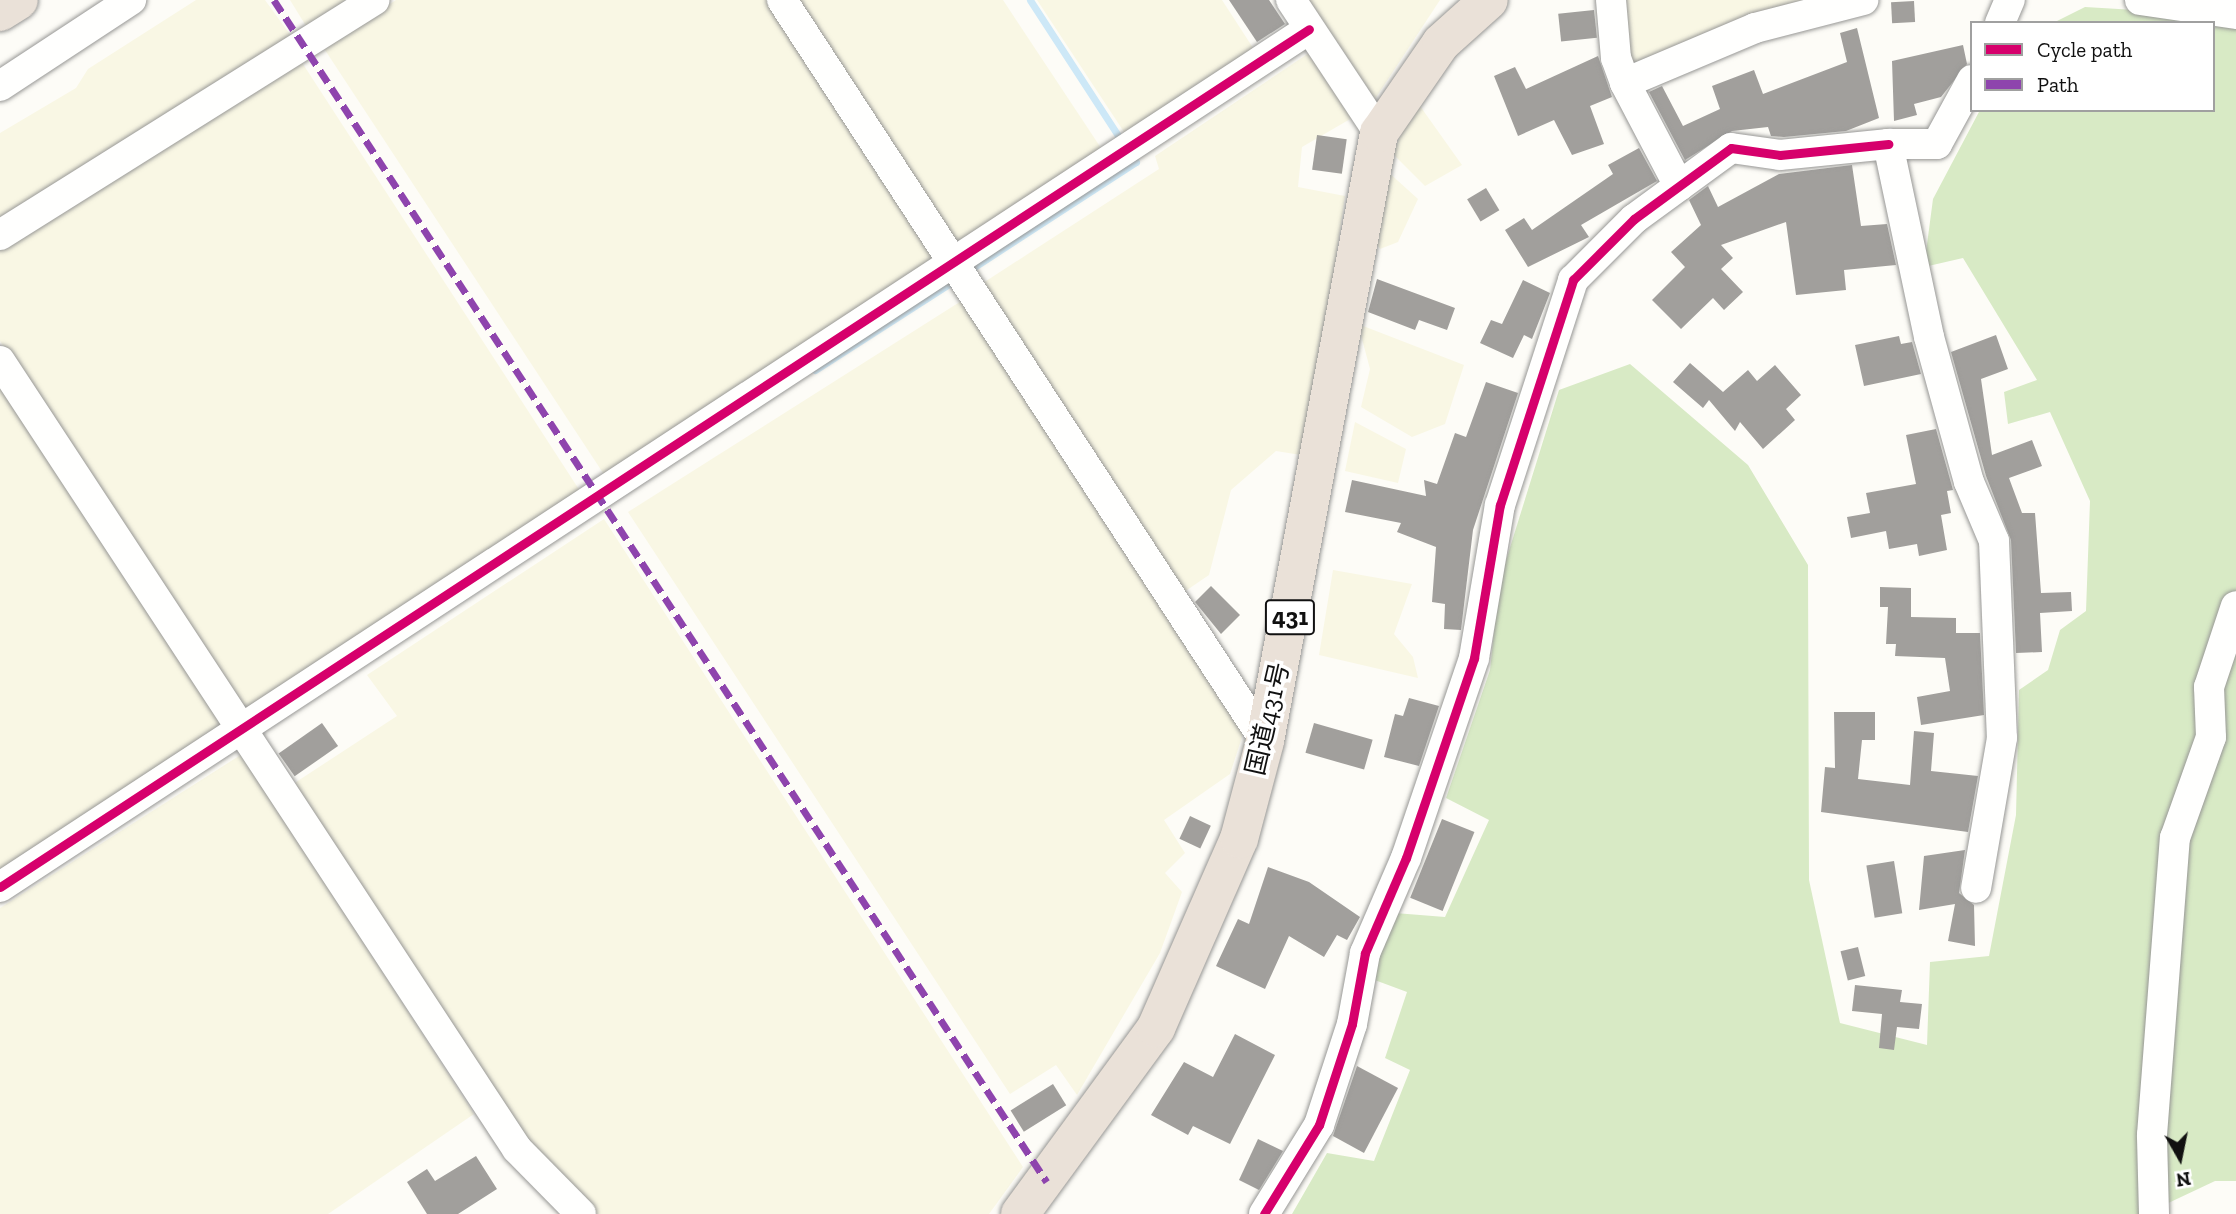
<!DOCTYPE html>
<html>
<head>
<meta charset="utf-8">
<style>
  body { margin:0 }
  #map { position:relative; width:2236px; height:1214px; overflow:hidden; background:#fdfcf7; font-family:"Zilla Slab","Noto Sans JP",serif }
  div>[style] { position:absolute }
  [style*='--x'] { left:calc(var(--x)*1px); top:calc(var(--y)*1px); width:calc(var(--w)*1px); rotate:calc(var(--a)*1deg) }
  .farmland>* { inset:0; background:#f9f7e4 }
  .forest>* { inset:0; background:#d8eac5 }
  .stream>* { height:7px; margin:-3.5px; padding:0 3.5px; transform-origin:3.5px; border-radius:3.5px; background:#cde8f7 }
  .building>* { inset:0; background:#a19f9c; transform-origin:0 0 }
  .roads { filter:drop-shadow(0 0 2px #979795) drop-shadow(0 0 2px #979795) }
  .minor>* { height:30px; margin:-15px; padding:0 15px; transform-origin:15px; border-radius:15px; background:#fffffe }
  .highway>* { height:38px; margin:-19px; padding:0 19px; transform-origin:19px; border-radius:19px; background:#eae1d8 }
  .quiet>* { height:7px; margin-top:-3.5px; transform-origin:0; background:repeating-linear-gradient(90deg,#8e44ad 0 14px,transparent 0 21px) }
  .cycleway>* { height:9px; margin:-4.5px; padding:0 4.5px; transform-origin:4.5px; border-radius:4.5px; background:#d6006c }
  span { translate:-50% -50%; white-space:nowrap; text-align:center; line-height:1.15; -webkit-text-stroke:7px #fff; paint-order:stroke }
  .shield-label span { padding:2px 5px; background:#fff; border:2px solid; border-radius:5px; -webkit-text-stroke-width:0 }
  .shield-label { font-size:24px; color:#111; font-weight:700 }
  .street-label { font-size:26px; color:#111 }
  .legend { position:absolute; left:1970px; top:21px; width:245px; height:91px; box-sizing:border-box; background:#fff; border:2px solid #a0a0a0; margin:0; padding:9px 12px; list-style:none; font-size:21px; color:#111 }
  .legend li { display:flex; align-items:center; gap:14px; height:35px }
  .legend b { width:35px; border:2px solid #a0a0a0 }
  .north { position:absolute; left:2145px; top:1123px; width:70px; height:70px; -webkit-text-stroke:5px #fff; paint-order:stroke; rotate:171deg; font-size:19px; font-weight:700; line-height:28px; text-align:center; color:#111 }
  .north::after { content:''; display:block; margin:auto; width:24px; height:32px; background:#111; clip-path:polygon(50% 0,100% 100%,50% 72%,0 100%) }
</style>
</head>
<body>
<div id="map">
  <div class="farmland">
    <div style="clip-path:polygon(196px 0,265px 0,294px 40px,0 228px,0 133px,76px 88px,88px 69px)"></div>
    <div style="clip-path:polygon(290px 0,346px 0,306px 26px)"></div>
    <div style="clip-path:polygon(396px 0,769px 0,940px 262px,605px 476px,323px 47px)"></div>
    <div style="clip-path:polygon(797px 0,1003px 0,1103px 151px,959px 245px)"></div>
    <div style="clip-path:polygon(1037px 0,1222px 0,1257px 54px,1128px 138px)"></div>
    <div style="clip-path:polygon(1309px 0,1440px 0,1375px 99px)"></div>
    <div style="clip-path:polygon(1614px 0,1838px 0,1622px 70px)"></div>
    <div style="clip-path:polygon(1309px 53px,1352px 118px,1302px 147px,1298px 187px,1345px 196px,1307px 456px,1276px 451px,1231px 490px,1209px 575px,1184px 592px,983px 283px,1159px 169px,1155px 156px)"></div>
    <div style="clip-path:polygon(301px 61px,580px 491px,241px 716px,0 341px,0 248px)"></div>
    <div style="clip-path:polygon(1415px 99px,1462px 165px,1425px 186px,1393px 154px)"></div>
    <div style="clip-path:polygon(1387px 171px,1418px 199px,1398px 242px,1380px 249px,1373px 239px)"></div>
    <div style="clip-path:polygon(966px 298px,1243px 734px,1230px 774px,1164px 820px,1185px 853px,1165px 873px,1182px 892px,1160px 953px,1077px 1095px,1056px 1065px,1010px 1094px,628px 512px)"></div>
    <div style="clip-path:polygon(1358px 324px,1464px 365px,1445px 424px,1412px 437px,1361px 407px,1370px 369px)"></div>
    <div style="clip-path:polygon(0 388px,226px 725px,0 874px)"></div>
    <div style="clip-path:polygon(1355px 422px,1406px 449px,1398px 483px,1345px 471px)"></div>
    <div style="clip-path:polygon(604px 519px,1023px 1167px,989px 1214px,597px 1214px,521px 1141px,290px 786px,397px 716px,367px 675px)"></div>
    <div style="clip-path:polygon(1333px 570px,1412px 584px,1394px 634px,1413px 657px,1418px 678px,1319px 655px)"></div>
    <div style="clip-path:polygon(242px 754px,474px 1114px,328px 1214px,0 1214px,0 908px)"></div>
  </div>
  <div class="forest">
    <div style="clip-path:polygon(2085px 7px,2236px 16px,2236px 1181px,2215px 1181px,2145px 1214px,1292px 1214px,1327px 1153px,1374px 1161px,1410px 1070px,1385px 1058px,1407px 992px,1372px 979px,1395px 913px,1445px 917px,1489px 820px,1446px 798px,1490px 670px,1499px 583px,1559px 390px,1630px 364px,1748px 465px,1808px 565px,1809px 880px,1840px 1023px,1927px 1045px,1930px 962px,1989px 956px,2016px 815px,2019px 690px,2048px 670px,2060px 630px,2086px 611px,2090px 501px,2050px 412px,2008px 424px,2004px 392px,2037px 380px,1963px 258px,1924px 267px,1933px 199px,1980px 110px,2213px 110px,2213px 23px,2053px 23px)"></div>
  </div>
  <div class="stream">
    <div style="--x:1030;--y:0;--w:171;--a:57"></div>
    <div style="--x:968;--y:271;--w:200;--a:-33"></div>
    <div style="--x:1136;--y:162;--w:8;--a:-130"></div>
    <div style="--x:815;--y:370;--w:166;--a:-32.7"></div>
  </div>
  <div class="building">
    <div style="clip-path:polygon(1229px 0,1269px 0,1285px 24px,1257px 42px)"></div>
    <div style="left:1914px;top:1px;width:21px;height:23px;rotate:87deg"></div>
    <div style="left:1594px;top:10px;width:28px;height:36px;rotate:84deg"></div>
    <div style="clip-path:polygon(1857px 28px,1879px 118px,1846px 131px,1784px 137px,1771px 136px,1768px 127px,1732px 131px,1685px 160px,1649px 92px,1662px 86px,1683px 126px,1720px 109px,1712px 86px,1754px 70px,1763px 94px,1847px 62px,1840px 33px)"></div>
    <div style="clip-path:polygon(1963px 45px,1967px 64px,1941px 97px,1914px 104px,1917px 115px,1894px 121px,1892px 61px)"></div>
    <div style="clip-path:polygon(1598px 56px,1612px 97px,1590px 106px,1604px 144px,1572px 155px,1554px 120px,1518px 136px,1494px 76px,1515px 67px,1526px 89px)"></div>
    <div style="left:1317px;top:135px;width:30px;height:35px;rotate:8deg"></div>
    <div style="clip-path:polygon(1639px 148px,1657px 181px,1581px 225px,1589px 237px,1528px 267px,1505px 230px,1524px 218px,1532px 230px,1613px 174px,1608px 165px)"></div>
    <div style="clip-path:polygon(1852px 165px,1861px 226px,1887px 224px,1896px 265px,1844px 270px,1846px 290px,1796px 295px,1786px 222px,1721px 245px,1733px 258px,1721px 269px,1743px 292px,1724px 310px,1713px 298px,1681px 329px,1652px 300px,1685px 267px,1671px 252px,1701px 225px,1689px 200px,1708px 186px,1718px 207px,1779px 174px)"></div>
    <div style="left:1486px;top:188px;width:26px;height:22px;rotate:59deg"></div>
    <div style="clip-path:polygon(1377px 279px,1455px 308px,1447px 330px,1419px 320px,1415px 330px,1368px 312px)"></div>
    <div style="clip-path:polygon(1523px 280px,1550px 293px,1532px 339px,1524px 335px,1513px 358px,1480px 343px,1491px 320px,1502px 324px)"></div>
    <div style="clip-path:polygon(1996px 335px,2008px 369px,1981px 379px,1992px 455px,2032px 440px,2042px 466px,2009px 478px,2022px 513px,2035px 513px,2041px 593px,2071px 592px,2072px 611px,2040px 613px,2042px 652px,2016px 653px,2011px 540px,1986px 476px,1951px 352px)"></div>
    <div style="clip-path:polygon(1899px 336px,1901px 344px,1912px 342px,1921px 374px,1864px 386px,1855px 345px)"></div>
    <div style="clip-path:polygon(1690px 363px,1723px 392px,1748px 370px,1757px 381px,1775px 365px,1801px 395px,1786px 409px,1795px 420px,1763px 449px,1740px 422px,1735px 431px,1709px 400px,1703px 408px,1673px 382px)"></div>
    <div style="clip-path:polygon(1486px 382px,1518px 393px,1473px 530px,1461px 630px,1444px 629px,1445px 604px,1432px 602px,1436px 547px,1397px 532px,1401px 523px,1345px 512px,1352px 480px,1426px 496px,1424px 480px,1437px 484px,1455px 433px,1466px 437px)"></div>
    <div style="clip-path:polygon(1936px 429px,1953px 490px,1947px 491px,1951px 513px,1941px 515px,1947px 550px,1919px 556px,1917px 544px,1889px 549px,1886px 531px,1851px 538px,1847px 517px,1870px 513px,1866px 493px,1916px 484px,1906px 435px)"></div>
    <div style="clip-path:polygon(1211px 586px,1240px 615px,1221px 634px,1195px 602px)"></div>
    <div style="clip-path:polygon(1880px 587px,1911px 588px,1911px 617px,1956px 618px,1956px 633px,1980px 633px,1984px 715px,1921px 725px,1917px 697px,1950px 691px,1945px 658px,1895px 656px,1896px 644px,1886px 644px,1888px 607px,1880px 607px)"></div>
    <div style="clip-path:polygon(1409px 698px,1439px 706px,1419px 766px,1384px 757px,1395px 714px,1403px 716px)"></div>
    <div style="clip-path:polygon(1834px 712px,1875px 712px,1875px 740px,1862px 740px,1858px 779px,1910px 785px,1914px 731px,1934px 733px,1931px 771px,1978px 776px,1968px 832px,1821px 812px,1825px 767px,1835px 768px)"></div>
    <div style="left:322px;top:723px;width:28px;height:53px;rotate:55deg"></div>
    <div style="left:1314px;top:723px;width:61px;height:31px;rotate:16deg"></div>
    <div style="left:1190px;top:816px;width:23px;height:25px;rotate:25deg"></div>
    <div style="left:1442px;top:819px;width:35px;height:85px;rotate:22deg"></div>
    <div style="clip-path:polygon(1965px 850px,1959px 893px,1974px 905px,1975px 946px,1948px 941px,1955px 904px,1919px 910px,1924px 856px)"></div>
    <div style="left:1894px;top:861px;width:53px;height:28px;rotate:81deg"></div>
    <div style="clip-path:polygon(1268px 867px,1309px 882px,1360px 917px,1347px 940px,1337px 935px,1324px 957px,1289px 936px,1265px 989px,1216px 966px,1238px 919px,1249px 924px)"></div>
    <div style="left:1858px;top:947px;width:30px;height:18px;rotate:76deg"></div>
    <div style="clip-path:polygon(1855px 985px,1902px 990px,1900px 1002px,1922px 1004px,1919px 1029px,1897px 1027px,1894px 1050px,1879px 1048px,1882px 1014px,1852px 1011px)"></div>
    <div style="clip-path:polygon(1235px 1034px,1275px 1055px,1230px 1144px,1193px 1126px,1188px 1135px,1151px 1115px,1184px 1062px,1213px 1077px)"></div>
    <div style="clip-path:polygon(1357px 1066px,1398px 1088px,1364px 1153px,1333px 1136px)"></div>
    <div style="left:1053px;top:1084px;width:25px;height:50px;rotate:58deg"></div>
    <div style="clip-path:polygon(1258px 1139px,1283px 1151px,1259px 1190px,1239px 1180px)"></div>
    <div style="clip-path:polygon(476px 1156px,497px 1189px,458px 1214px,427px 1214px,407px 1182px,427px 1169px,435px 1181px)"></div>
  </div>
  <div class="roads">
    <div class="minor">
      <div style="--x:782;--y:0;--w:885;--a:56.9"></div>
      <div style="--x:1291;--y:0;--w:159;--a:56.5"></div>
      <div style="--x:1611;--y:0;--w:58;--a:85.1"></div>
      <div style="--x:1616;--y:58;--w:27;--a:70"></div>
      <div style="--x:2140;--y:0;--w:97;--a:8.3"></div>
      <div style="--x:2000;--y:23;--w:25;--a:-67"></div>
      <div style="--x:1972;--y:80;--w:73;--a:118.7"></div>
      <div style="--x:1937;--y:144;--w:49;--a:180"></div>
      <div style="--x:1888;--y:144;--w:197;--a:78"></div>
      <div style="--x:1929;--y:337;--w:150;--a:74.6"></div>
      <div style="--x:1969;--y:482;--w:64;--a:67"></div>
      <div style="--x:1994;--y:541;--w:197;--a:87.7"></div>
      <div style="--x:2002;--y:738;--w:152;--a:99.8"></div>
      <div style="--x:0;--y:86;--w:157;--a:-33.3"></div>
      <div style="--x:1679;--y:186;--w:116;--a:-117.7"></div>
      <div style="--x:1625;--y:83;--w:141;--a:-22.9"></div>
      <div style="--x:1755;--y:28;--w:112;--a:-14.5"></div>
      <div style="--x:0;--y:235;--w:442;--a:-32.1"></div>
      <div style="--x:0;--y:361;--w:942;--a:56.73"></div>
      <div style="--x:517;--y:1149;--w:91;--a:45.4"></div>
      <div style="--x:0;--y:887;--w:1565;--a:-33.24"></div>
      <div style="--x:1264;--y:1214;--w:105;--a:-58.3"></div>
      <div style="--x:1319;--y:1125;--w:106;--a:-71.9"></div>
      <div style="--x:1352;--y:1024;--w:72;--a:-79.6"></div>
      <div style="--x:1365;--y:953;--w:103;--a:-66.7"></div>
      <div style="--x:1406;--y:858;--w:211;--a:-71.2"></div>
      <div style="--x:1474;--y:658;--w:155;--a:-80.4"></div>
      <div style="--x:1500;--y:505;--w:237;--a:-72"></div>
      <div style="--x:1573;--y:280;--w:86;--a:-45"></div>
      <div style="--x:1634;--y:219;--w:120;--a:-36.2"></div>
      <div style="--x:1731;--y:148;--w:49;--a:8.1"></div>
      <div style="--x:1780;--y:155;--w:109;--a:-5.8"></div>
      <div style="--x:2154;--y:1214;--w:79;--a:-91.5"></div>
      <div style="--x:2152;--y:1135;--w:298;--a:-85.6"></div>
      <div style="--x:2175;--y:838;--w:107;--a:-70.4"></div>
      <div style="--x:2211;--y:737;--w:50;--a:-92.3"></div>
      <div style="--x:2209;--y:687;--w:85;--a:-71.6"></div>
    </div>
    <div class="highway">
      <div style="--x:0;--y:12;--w:22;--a:-32"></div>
      <div style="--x:1020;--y:1214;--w:230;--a:-53.8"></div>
      <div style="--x:1156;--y:1028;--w:206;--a:-66.3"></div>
      <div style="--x:1239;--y:839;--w:101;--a:-75.1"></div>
      <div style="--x:1265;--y:741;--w:619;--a:-79.38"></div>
      <div style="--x:1379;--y:133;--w:109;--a:-55.4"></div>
      <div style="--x:1441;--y:43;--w:64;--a:-41.9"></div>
    </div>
  </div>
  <div class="quiet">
    <div style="--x:274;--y:0;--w:1412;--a:56.82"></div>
  </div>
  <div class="cycleway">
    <div style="--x:0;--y:887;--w:1565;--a:-33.24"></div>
    <div style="--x:1264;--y:1214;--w:105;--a:-58.3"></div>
    <div style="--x:1319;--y:1125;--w:106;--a:-71.9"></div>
    <div style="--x:1352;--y:1024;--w:72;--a:-79.6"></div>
    <div style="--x:1365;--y:953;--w:103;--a:-66.7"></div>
    <div style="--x:1406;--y:858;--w:211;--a:-71.2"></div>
    <div style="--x:1474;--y:658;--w:155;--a:-80.4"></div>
    <div style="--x:1500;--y:505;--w:237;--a:-72"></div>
    <div style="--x:1573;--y:280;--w:86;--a:-45"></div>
    <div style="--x:1634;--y:219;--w:120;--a:-36.2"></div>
    <div style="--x:1731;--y:148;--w:49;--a:8.1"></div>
    <div style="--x:1780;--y:155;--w:109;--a:-5.8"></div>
  </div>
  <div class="shield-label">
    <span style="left:1290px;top:617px">431</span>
  </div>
  <div class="street-label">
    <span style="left:1268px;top:719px;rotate:-77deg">国道431号</span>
  </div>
  <ul class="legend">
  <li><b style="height:9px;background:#d6006c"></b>Cycle path</li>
  <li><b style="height:9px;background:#8e44ad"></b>Path</li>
  </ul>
  <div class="north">N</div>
</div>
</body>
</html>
